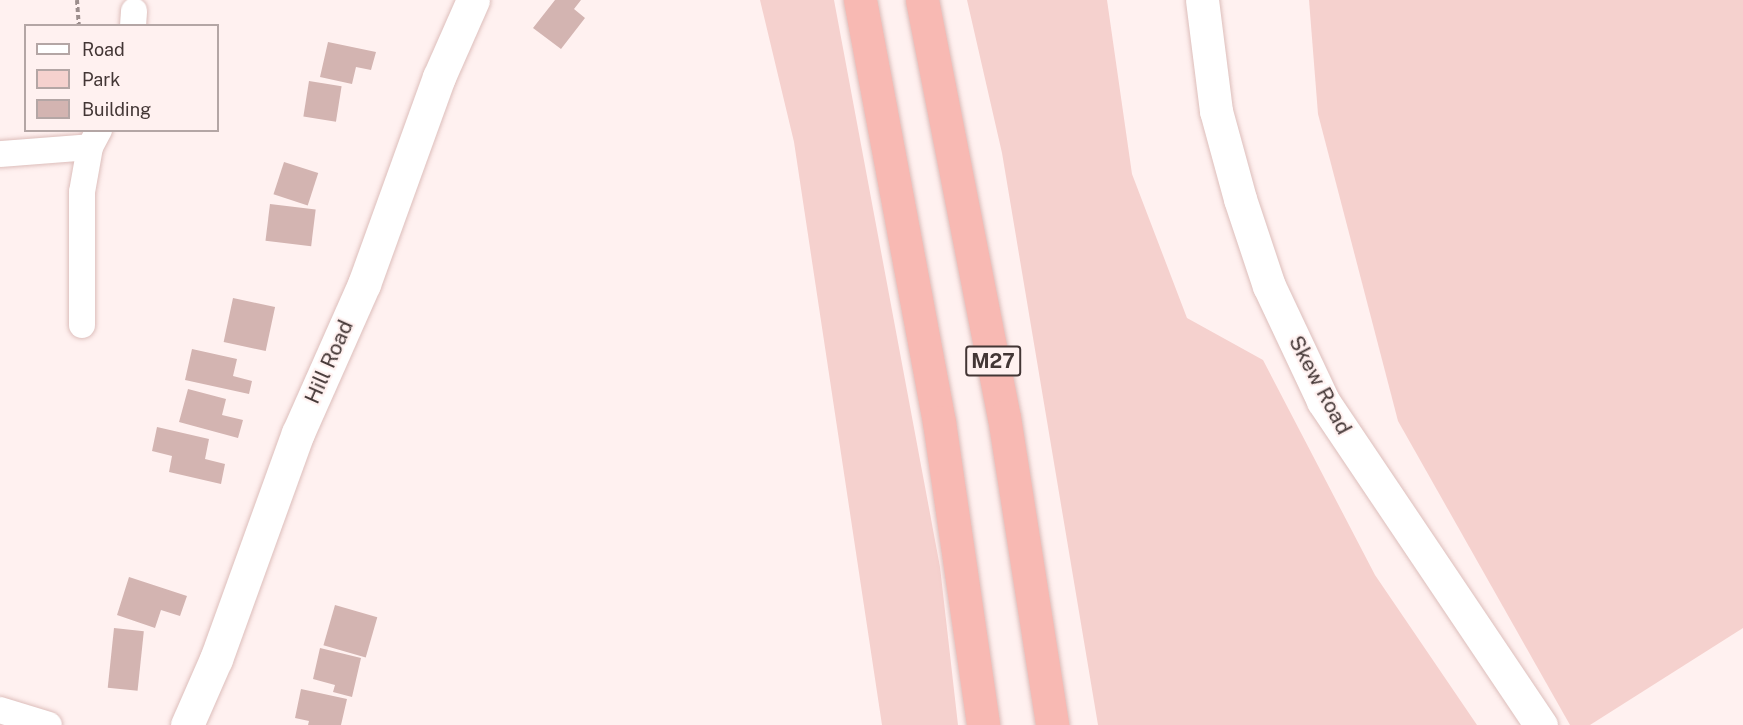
<!DOCTYPE html>
<html>
<head>
<meta charset="utf-8">
<style>
  body { margin:0 }
  #map { position:relative; width:1743px; height:725px; overflow:hidden; background:#fff1f0; font-family:"Public Sans",sans-serif }
  div>[style] { position:absolute }
  [style*='--x'] { left:calc(var(--x)*1px); top:calc(var(--y)*1px); width:calc(var(--w)*1px); rotate:calc(var(--a)*1deg) }
  .green>* { inset:0; background:#f5d1ce }
  .building>* { inset:0; background:#d3b4b1; transform-origin:0 0 }
  .path>* { height:4px; margin-top:-2px; transform-origin:0; background:repeating-linear-gradient(90deg,#9c8e8d 0 4.5px,transparent 0 7.5px) }
  .roads { filter:drop-shadow(0 0 2px #ddbebb) drop-shadow(0 0 2px #ddbebb) }
  .street>* { height:26px; margin:-13px; padding:0 13px; transform-origin:13px; border-radius:13px; background:#fff }
  .secondary>* { height:33px; margin:-16.5px; padding:0 16.5px; transform-origin:16.5px; border-radius:16.5px; background:#fff }
  .highway>* { height:33px; margin:-16.5px; padding:0 16.5px; transform-origin:16.5px; border-radius:16.5px; background:#f8b9b3 }
  span { translate:-50% -50%; white-space:nowrap; text-align:center; line-height:1.15; -webkit-text-stroke:4.5px #fff1f0; paint-order:stroke }
  .shield-label span { padding:2px 4px; background:#fff1f0; border:2px solid; border-radius:4px; -webkit-text-stroke-width:0 }
  .shield-label { font-size:20px; color:#433635; font-weight:700 }
  .street-label { font-size:21px; color:#433635 }
  .legend { position:absolute; left:24px; top:24px; width:195px; height:108px; box-sizing:border-box; background:#fff1f0; border:2px solid #b4a6a5; margin:0; padding:8px 10px; list-style:none; font-size:18px; color:#433635 }
  .legend li { display:flex; align-items:center; gap:12px; height:30px }
  .legend b { width:30px; border:2px solid #b4a6a5 }
</style>
</head>
<body>
<div id="map">
  <div class="green">
    <div style="clip-path:polygon(760px 0,834px 0,940px 567px,958px 725px,882px 725px,794px 142px)"></div>
    <div style="clip-path:polygon(967px 0,1107px 0,1132px 174px,1187px 318px,1263px 360px,1375px 575px,1477px 725px,1098px 725px,1002px 153px)"></div>
    <div style="clip-path:polygon(1309px 0,1743px 0,1743px 628px,1590px 725px,1570px 725px,1398px 421px,1318px 114px)"></div>
  </div>
  <div class="building">
    <div style="clip-path:polygon(555px 0,581px 0,574px 9px,585px 18px,561px 49px,533px 28px)"></div>
    <div style="clip-path:polygon(328px 42px,376px 52px,371px 70px,356px 67px,352px 84px,320px 77px)"></div>
    <div style="left:309px;top:81px;width:33px;height:36px;rotate:9deg"></div>
    <div style="left:284px;top:162px;width:36px;height:34px;rotate:18deg"></div>
    <div style="left:270px;top:204px;width:46px;height:37px;rotate:7deg"></div>
    <div style="left:233px;top:298px;width:43px;height:45px;rotate:12deg"></div>
    <div style="clip-path:polygon(192px 349px,237px 359px,233px 376px,252px 381px,249px 394px,185px 380px)"></div>
    <div style="clip-path:polygon(188px 389px,226px 399px,222px 415px,243px 420px,238px 438px,179px 422px)"></div>
    <div style="clip-path:polygon(157px 427px,209px 439px,205px 459px,225px 464px,221px 484px,169px 472px,172px 456px,152px 451px)"></div>
    <div style="clip-path:polygon(129px 577px,187px 596px,180px 616px,161px 610px,155px 628px,117px 615px)"></div>
    <div style="left:335px;top:605px;width:44px;height:42px;rotate:16deg"></div>
    <div style="left:114px;top:628px;width:30px;height:60px;rotate:6deg"></div>
    <div style="clip-path:polygon(320px 648px,361px 658px,352px 697px,333px 692px,335px 685px,313px 679px)"></div>
    <div style="clip-path:polygon(301px 689px,347px 699px,341px 725px,308px 725px,309px 721px,295px 718px)"></div>
  </div>
  <div class="path">
    <div style="--x:77;--y:0;--w:26;--a:86"></div>
  </div>
  <div class="roads">
    <div class="street">
      <div style="--x:133;--y:26;--w:15;--a:-86"></div>
      <div style="--x:0;--y:154;--w:90;--a:-4.4"></div>
      <div style="--x:82;--y:325;--w:133;--a:-90"></div>
      <div style="--x:82;--y:192;--w:46;--a:-79.9"></div>
      <div style="--x:90;--y:147;--w:19;--a:-62"></div>
      <div style="--x:0;--y:710;--w:51;--a:17"></div>
    </div>
    <div class="secondary">
      <div style="--x:1202;--y:0;--w:112;--a:82.8"></div>
      <div style="--x:1216;--y:111;--w:91;--a:74.7"></div>
      <div style="--x:1240;--y:199;--w:92;--a:71.6"></div>
      <div style="--x:1269;--y:286;--w:127;--a:64.8"></div>
      <div style="--x:1323;--y:401;--w:391;--a:56.1"></div>
      <div style="--x:187;--y:725;--w:72;--a:-66.3"></div>
      <div style="--x:216;--y:659;--w:240;--a:-70.1"></div>
      <div style="--x:298;--y:433;--w:163;--a:-66.1"></div>
      <div style="--x:364;--y:284;--w:220;--a:-70.1"></div>
      <div style="--x:439;--y:77;--w:84;--a:-66.2"></div>
    </div>
    <div class="highway">
      <div style="--x:860;--y:0;--w:429;--a:79.4"></div>
      <div style="--x:939;--y:422;--w:306;--a:81.7"></div>
      <div style="--x:922;--y:0;--w:425;--a:78.9"></div>
      <div style="--x:1004;--y:417;--w:312;--a:81.1"></div>
    </div>
  </div>
  <div class="shield-label">
    <span style="left:993px;top:361px">M27</span>
  </div>
  <div class="street-label">
    <span style="left:329px;top:362px;rotate:-66deg">Hill Road</span>
    <span style="left:1320px;top:385px;rotate:62deg">Skew Road</span>
  </div>
  <ul class="legend">
  <li><b style="height:8px;background:#fff"></b>Road</li>
  <li><b style="height:16px;background:#f5d1ce"></b>Park</li>
  <li><b style="height:16px;background:#d3b4b1"></b>Building</li>
  </ul>
</div>
</body>
</html>
